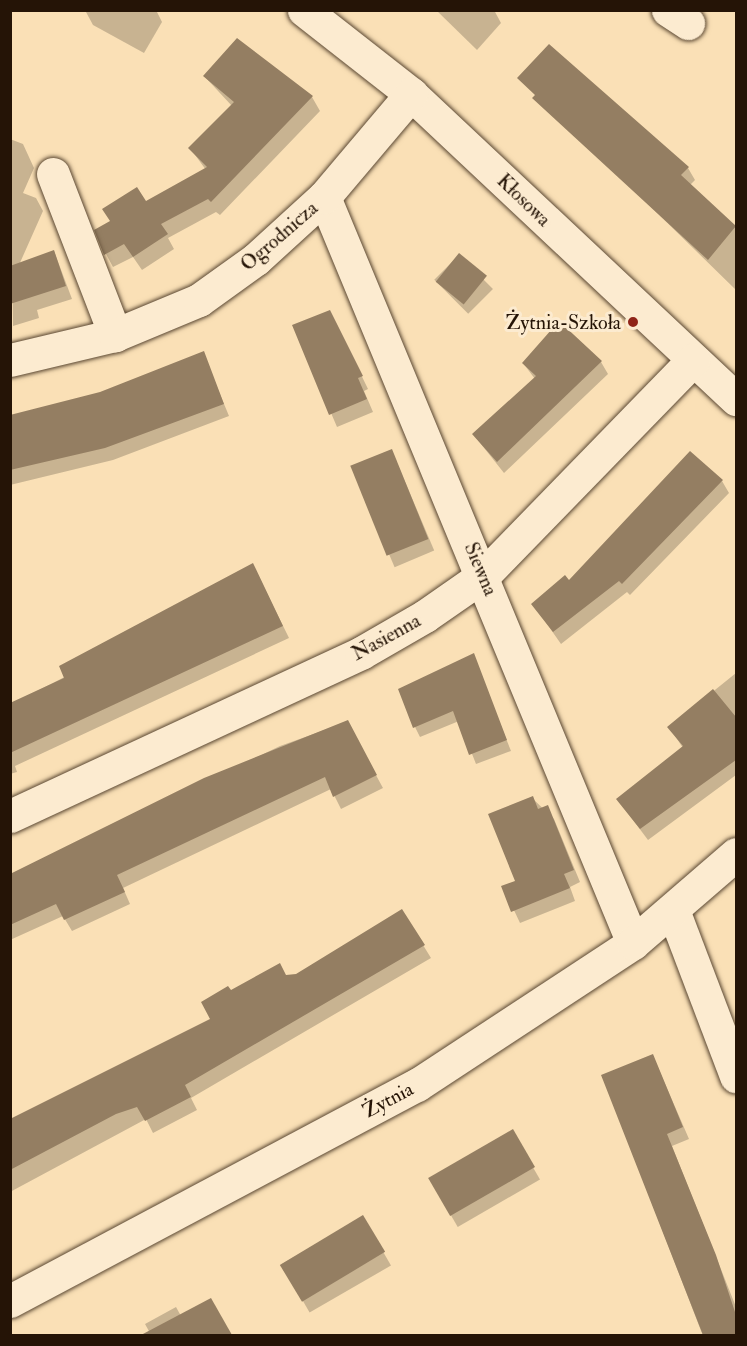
<!DOCTYPE html>
<html>
<head>
<meta charset="utf-8">
<style>
  body { margin:0 }
  #map { position:relative; width:747px; height:1346px; overflow:hidden; background:#fae0b6; font-family:"IM FELL Double Pica",serif }
  div>[style] { position:absolute }
  [style*='--x'] { left:calc(var(--x)*1px); top:calc(var(--y)*1px); width:calc(var(--w)*1px); rotate:calc(var(--a)*1deg) }
  .shadow>* { inset:0; background:#0003; transform-origin:0 0 }
  .building>* { inset:0; background:#947e62; transform-origin:0 0 }
  .roads { filter:drop-shadow(0 0 2px #5a4732) drop-shadow(0 0 2px #5a4732) }
  .minor>* { height:33px; margin:-16.5px; padding:0 16.5px; transform-origin:16.5px; border-radius:16.5px; background:#fcebd0 }
  .dots>* { width:16px; height:16px; translate:-50% -50%; box-sizing:border-box; border:3px solid #fcebd0; border-radius:50% }
  span { translate:-50% -50%; white-space:nowrap; text-align:center; line-height:1.15; -webkit-text-stroke:6px #fcebd0; paint-order:stroke }
  .street-label { font-size:20px; color:#251406 }
  .poi-label { font-size:20px; color:#251406 }
  .right { translate:-100% -50%; text-align:right }
  .frame { position:absolute; inset:0; border:12px solid #251406; pointer-events:none }
</style>
</head>
<body>
<div id="map">
  <div class="shadow">
    <div style="clip-path:polygon(156px 10px,162px 22px,144px 53px,93px 25px,86px 12px)"></div>
    <div style="clip-path:polygon(436px 10px,494px 10px,501px 23px,477px 50px)"></div>
    <div style="clip-path:polygon(263px 63px,312px 97px,320px 111px,220px 215px,216px 212px,168px 238px,174px 249px,142px 270px,133px 257px,113px 267px,106px 254px,145px 203px,206px 170px,190px 148px,232px 106px,205px 77px)"></div>
    <div style="clip-path:polygon(519px 78px,688px 168px,695px 180px,690px 185px,736px 228px,736px 290px)"></div>
    <div style="clip-path:polygon(10px 139px,23px 144px,34px 168px,23px 193px,36px 198px,43px 211px,19px 265px,54px 251px,72px 299px,37px 310px,39px 318px,13px 326px)"></div>
    <div style="left:459px;top:255px;width:48px;height:35px;rotate:45deg"></div>
    <div style="clip-path:polygon(336px 323px,368px 389px,364px 391px,373px 412px,337px 427px,294px 326px)"></div>
    <div style="clip-path:polygon(203px 353px,229px 416px,113px 460px,10px 485px,10px 416px,100px 394px)"></div>
    <div style="clip-path:polygon(601px 362px,608px 374px,504px 473px,473px 434px,535px 379px,523px 363px)"></div>
    <div style="left:392px;top:451px;width:108px;height:43px;rotate:67deg"></div>
    <div style="clip-path:polygon(722px 481px,729px 493px,630px 595px,627px 592px,561px 644px,533px 604px)"></div>
    <div style="clip-path:polygon(259px 577px,289px 638px,15px 766px,17px 772px,10px 774px,10px 705px)"></div>
    <div style="clip-path:polygon(473px 655px,511px 751px,476px 764px,459px 721px,420px 737px,415px 727px)"></div>
    <div style="clip-path:polygon(736px 673px,736px 775px,648px 840px,618px 800px,683px 748px,669px 727px)"></div>
    <div style="clip-path:polygon(347px 722px,383px 788px,341px 809px,331px 789px,123px 888px,130px 904px,72px 931px,63px 916px,10px 940px,10px 876px,280px 746px)"></div>
    <div style="clip-path:polygon(532px 798px,554px 819px,580px 882px,570px 887px,575px 901px,520px 923px,503px 887px,517px 881px)"></div>
    <div style="clip-path:polygon(423px 945px,431px 958px,191px 1098px,197px 1110px,153px 1133px,146px 1119px,10px 1192px,10px 1123px,212px 1019px,230px 992px)"></div>
    <div style="clip-path:polygon(653px 1056px,689px 1139px,672px 1146px,736px 1307px,736px 1336px,703px 1336px,603px 1076px)"></div>
    <div style="left:512px;top:1131px;width:56px;height:95px;rotate:60deg"></div>
    <div style="left:363px;top:1217px;width:56px;height:94px;rotate:60deg"></div>
    <div style="clip-path:polygon(211px 1300px,231px 1336px,146px 1336px,150px 1333px,145px 1324px,176px 1307px,181px 1316px)"></div>
  </div>
  <div class="building">
    <div style="clip-path:polygon(237px 38px,313px 96px,211px 202px,208px 199px,161px 224px,168px 234px,133px 257px,124px 244px,104px 255px,94px 230px,110px 221px,102px 209px,137px 187px,146px 201px,207px 167px,188px 148px,234px 102px,203px 76px)"></div>
    <div style="clip-path:polygon(549px 44px,689px 167px,681px 175px,736px 226px,708px 260px,532px 98px,535px 95px,517px 78px)"></div>
    <div style="clip-path:polygon(54px 250px,66px 286px,10px 304px,10px 266px)"></div>
    <div style="left:459px;top:253px;width:36px;height:37px;rotate:39deg"></div>
    <div style="clip-path:polygon(330px 310px,363px 376px,358px 378px,367px 399px,329px 415px,292px 325px)"></div>
    <div style="clip-path:polygon(559px 321px,602px 361px,497px 462px,472px 434px,536px 376px,522px 363px)"></div>
    <div style="clip-path:polygon(204px 351px,224px 404px,105px 448px,10px 470px,10px 415px,100px 392px)"></div>
    <div style="left:392px;top:449px;width:97px;height:45px;rotate:68deg"></div>
    <div style="clip-path:polygon(690px 451px,723px 480px,622px 584px,619px 581px,553px 632px,531px 604px,565px 575px,569px 580px)"></div>
    <div style="clip-path:polygon(253px 563px,283px 626px,10px 753px,10px 703px,64px 678px,59px 666px)"></div>
    <div style="clip-path:polygon(474px 653px,507px 740px,469px 755px,453px 711px,413px 728px,398px 689px)"></div>
    <div style="clip-path:polygon(713px 689px,736px 717px,736px 760px,640px 829px,616px 799px,683px 746px,667px 727px)"></div>
    <div style="clip-path:polygon(348px 720px,377px 775px,333px 797px,325px 777px,117px 875px,125px 892px,64px 920px,56px 904px,10px 925px,10px 874px,204px 778px)"></div>
    <div style="clip-path:polygon(533px 796px,538px 809px,548px 805px,574px 870px,564px 874px,570px 888px,511px 912px,501px 886px,515px 881px,488px 814px)"></div>
    <div style="clip-path:polygon(402px 909px,425px 945px,185px 1085px,191px 1097px,145px 1121px,137px 1107px,116px 1114px,10px 1170px,10px 1119px,210px 1019px,201px 1002px,228px 986px,231px 990px,280px 963px,286px 975px,296px 974px)"></div>
    <div style="clip-path:polygon(653px 1054px,683px 1127px,667px 1134px,716px 1255px,736px 1315px,736px 1335px,703px 1335px,601px 1075px)"></div>
    <div style="left:513px;top:1129px;width:44px;height:98px;rotate:60deg"></div>
    <div style="left:363px;top:1215px;width:43px;height:97px;rotate:59deg"></div>
    <div style="clip-path:polygon(211px 1298px,232px 1335px,141px 1335px)"></div>
  </div>
  <div class="roads">
    <div class="minor">
      <div style="--x:304;--y:10;--w:136;--a:38.1"></div>
      <div style="--x:411;--y:94;--w:446;--a:43.2"></div>
      <div style="--x:668;--y:10;--w:24;--a:33"></div>
      <div style="--x:53;--y:174;--w:173;--a:68.9"></div>
      <div style="--x:324;--y:197;--w:807;--a:67.5"></div>
      <div style="--x:10;--y:360;--w:108;--a:-13.4"></div>
      <div style="--x:115;--y:335;--w:91;--a:-22.6"></div>
      <div style="--x:199;--y:300;--w:70;--a:-35.7"></div>
      <div style="--x:256;--y:259;--w:92;--a:-42.4"></div>
      <div style="--x:324;--y:197;--w:135;--a:-49.8"></div>
      <div style="--x:10;--y:816;--w:387;--a:-24.9"></div>
      <div style="--x:361;--y:653;--w:74;--a:-30"></div>
      <div style="--x:425;--y:616;--w:72;--a:-34.8"></div>
      <div style="--x:484;--y:575;--w:300;--a:-45.8"></div>
      <div style="--x:673;--y:910;--w:178;--a:69.2"></div>
      <div style="--x:10;--y:1301;--w:461;--a:-28"></div>
      <div style="--x:417;--y:1085;--w:258;--a:-33.3"></div>
      <div style="--x:633;--y:943;--w:136;--a:-40.8"></div>
    </div>
  </div>
  <div class="dots">
    <div style="left:633px;top:322px;background:#8f2418"></div>
  </div>
  <div class="street-label">
    <span style="left:524px;top:200px;rotate:44deg">Kłosowa</span>
    <span style="left:279px;top:236px;rotate:-41deg">Ogrodnicza</span>
    <span style="left:481px;top:569px;rotate:67deg">Siewna</span>
    <span style="left:386px;top:637px;rotate:-29deg">Nasienna</span>
    <span style="left:388px;top:1100px;rotate:-28deg">Żytnia</span>
  </div>
  <div class="poi-label">
    <span class="right" style="left:621px;top:322px">Żytnia-Szkoła</span>
  </div>
  <div class="frame"></div>
</div>
</body>
</html>
